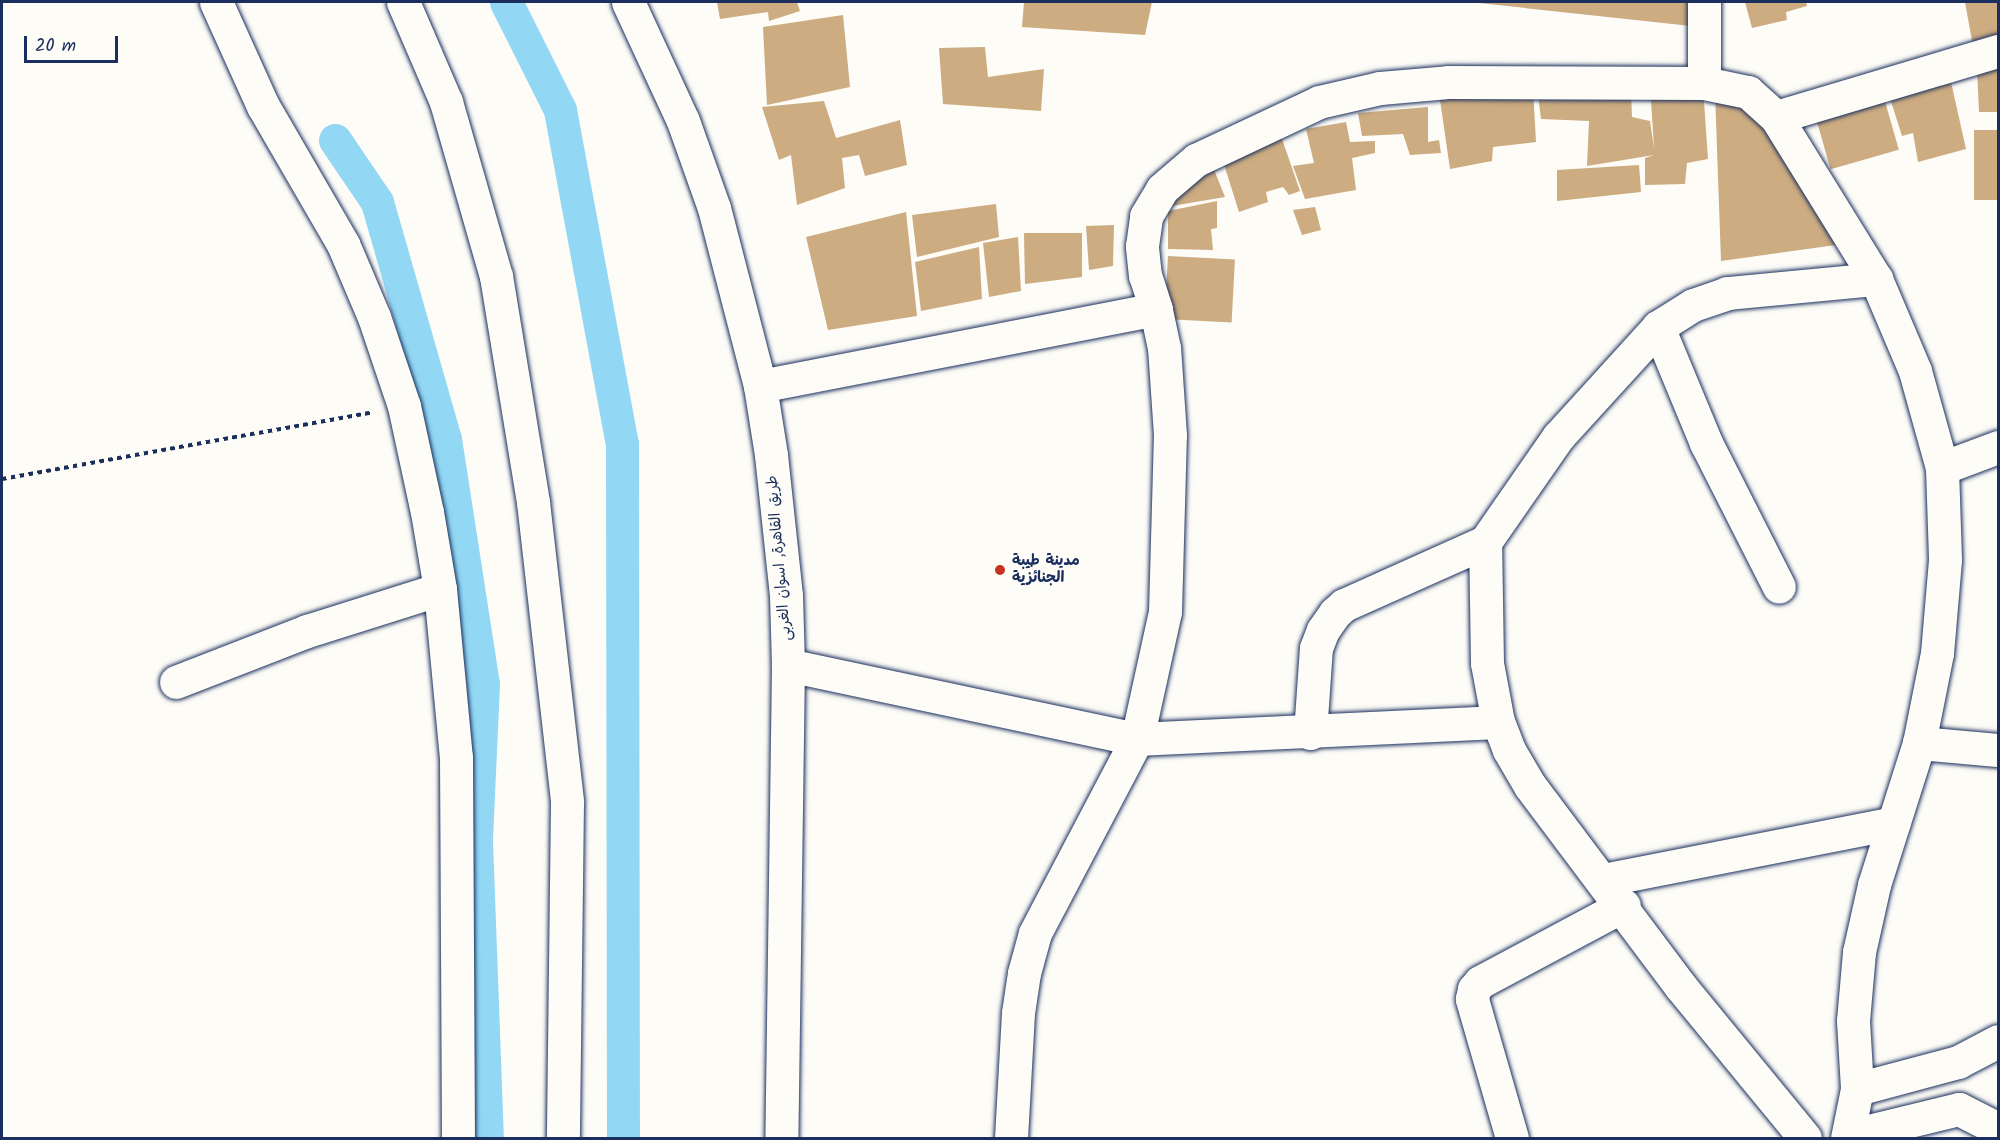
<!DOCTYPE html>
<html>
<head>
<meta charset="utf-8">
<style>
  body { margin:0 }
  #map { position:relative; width:2000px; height:1140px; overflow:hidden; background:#fdfcf7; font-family:Kalam,"Playpen Sans Arabic",sans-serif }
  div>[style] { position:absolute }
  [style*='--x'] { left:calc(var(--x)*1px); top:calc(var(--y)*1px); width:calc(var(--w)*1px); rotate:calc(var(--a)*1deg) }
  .canal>* { height:33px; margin:-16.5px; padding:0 16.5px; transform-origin:16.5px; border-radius:16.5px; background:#92d8f4 }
  .building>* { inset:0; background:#ccac80; transform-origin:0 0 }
  .path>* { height:4px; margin-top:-2px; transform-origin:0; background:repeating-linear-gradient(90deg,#1b2f5e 0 4.5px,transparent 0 9px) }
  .roads { filter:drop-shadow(0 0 2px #1b2f5e) drop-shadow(0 0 2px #1b2f5e) }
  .street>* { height:33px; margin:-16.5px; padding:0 16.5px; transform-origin:16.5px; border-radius:16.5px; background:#fdfcf7 }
  .primary>* { height:33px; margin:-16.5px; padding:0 16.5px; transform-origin:16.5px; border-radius:16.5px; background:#fdfcf7 }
  .dots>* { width:16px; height:16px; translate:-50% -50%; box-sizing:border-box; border:3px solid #fdfcf7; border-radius:50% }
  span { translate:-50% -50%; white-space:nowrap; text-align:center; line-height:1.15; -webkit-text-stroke:5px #fdfcf7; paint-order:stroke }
  .street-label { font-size:15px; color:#1b2f5e }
  .poi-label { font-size:15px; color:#1b2f5e; font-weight:700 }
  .left { translate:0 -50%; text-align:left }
  .frame { position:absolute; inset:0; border:3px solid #1b2f5e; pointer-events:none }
  .scale { position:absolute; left:24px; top:36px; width:94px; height:27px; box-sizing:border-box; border:3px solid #1b2f5e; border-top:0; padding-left:8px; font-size:18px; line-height:21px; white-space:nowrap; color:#1b2f5e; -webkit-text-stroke:4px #fdfcf7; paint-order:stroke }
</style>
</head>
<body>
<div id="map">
  <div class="canal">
    <div style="--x:506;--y:2;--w:121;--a:63.4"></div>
    <div style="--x:560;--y:110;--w:339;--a:79.5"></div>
    <div style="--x:622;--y:443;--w:695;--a:89.92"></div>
    <div style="--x:335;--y:140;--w:75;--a:55.9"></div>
    <div style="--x:377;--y:202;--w:247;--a:74"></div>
    <div style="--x:445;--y:439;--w:248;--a:81.2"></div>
    <div style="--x:483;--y:684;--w:157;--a:92.6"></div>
    <div style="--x:476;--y:841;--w:297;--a:87.9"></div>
  </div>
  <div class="building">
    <div style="clip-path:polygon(717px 2px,797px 2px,800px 11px,769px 21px,768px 12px,720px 19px)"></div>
    <div style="clip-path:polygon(1024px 2px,1152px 2px,1145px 35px,1022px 27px)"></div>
    <div style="clip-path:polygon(1479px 2px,1691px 2px,1691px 26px,1479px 3px)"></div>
    <div style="clip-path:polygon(1745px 2px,1806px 2px,1807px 6px,1786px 12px,1787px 20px,1752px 28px)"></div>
    <div style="clip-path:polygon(1965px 2px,1998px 2px,1998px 45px,1974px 52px)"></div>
    <div style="clip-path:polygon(843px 15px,850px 87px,767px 105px,763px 27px)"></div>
    <div style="clip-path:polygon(985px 47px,988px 77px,1044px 69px,1041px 111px,943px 104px,939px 48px)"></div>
    <div style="clip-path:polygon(1998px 65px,1998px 112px,1979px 112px,1977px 68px)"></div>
    <div style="clip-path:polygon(1951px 82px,1966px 149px,1918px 162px,1913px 133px,1902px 136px,1887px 89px)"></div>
    <div style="clip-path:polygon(1650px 85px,1703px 87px,1708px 159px,1687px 163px,1685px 184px,1645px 185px,1645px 158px,1654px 155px,1587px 166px,1589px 121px,1541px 119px,1537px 87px,1631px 91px,1632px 117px,1650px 121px,1654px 148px)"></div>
    <div style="clip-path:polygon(1533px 88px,1536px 142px,1493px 147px,1492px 161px,1450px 169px,1440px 100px)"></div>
    <div style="left:1882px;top:91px;width:61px;height:71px;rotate:74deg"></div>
    <div style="clip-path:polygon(1715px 92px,1754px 104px,1836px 245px,1721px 261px)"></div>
    <div style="clip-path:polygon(824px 101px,836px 138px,900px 120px,907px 165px,865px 176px,859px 155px,842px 158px,845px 188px,797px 205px,791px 155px,779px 160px,762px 107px)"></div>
    <div style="clip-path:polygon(1428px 107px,1428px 142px,1439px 140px,1441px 153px,1410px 155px,1403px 134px,1362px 136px,1358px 113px)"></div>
    <div style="clip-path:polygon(1346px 122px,1350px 142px,1375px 141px,1375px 153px,1352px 158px,1356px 190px,1305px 199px,1293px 166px,1314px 163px,1306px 129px)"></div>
    <div style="left:1974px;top:130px;width:24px;height:70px"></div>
    <div style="clip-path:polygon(1281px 136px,1300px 191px,1289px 195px,1283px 187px,1266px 192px,1268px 202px,1239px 212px,1221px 155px)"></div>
    <div style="clip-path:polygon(1211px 162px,1225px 197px,1166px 207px)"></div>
    <div style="clip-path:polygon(1639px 165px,1641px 192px,1557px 201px,1557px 170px)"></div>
    <div style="clip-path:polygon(1217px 201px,1217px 228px,1211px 229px,1213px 250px,1168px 249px,1168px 211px)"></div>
    <div style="clip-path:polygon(996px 204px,999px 237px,917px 257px,912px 215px)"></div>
    <div style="clip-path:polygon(1315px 207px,1321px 230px,1302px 235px,1293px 210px)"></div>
    <div style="clip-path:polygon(906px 212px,917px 316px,828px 330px,806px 237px)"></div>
    <div style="clip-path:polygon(1114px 225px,1113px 266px,1089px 270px,1086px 226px)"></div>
    <div style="clip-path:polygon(1024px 233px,1082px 233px,1082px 277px,1025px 284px)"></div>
    <div style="clip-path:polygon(1018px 237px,1021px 291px,989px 297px,983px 243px)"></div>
    <div style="clip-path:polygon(979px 247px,982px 299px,921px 311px,915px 262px)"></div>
    <div style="left:1168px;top:256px;width:67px;height:63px;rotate:3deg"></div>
  </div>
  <div class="path">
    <div style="--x:2;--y:479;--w:377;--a:-10.2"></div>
  </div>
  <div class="roads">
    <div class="street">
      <div style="--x:216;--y:2;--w:114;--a:65.7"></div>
      <div style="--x:263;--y:106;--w:160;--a:59.9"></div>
      <div style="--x:343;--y:244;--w:79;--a:67"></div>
      <div style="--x:374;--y:317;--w:94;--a:71.4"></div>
      <div style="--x:404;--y:406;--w:108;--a:77.8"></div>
      <div style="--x:427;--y:512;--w:78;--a:80.4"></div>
      <div style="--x:440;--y:589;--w:169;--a:84.6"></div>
      <div style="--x:456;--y:757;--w:381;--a:89.7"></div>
      <div style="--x:403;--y:2;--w:109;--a:66.7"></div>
      <div style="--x:446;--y:102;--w:181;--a:74"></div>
      <div style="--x:496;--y:276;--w:229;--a:80.7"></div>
      <div style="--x:533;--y:502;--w:302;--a:83.5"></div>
      <div style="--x:567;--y:802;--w:336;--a:90.7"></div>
      <div style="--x:1704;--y:83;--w:81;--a:-90"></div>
      <div style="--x:1776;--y:117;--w:190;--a:58.3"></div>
      <div style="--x:1876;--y:279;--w:100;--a:67"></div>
      <div style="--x:1915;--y:371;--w:101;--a:74.4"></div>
      <div style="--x:1942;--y:468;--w:92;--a:88.1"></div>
      <div style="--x:1945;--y:560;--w:93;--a:94.9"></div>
      <div style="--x:1937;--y:653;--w:92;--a:101.3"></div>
      <div style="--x:1919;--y:743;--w:149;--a:107.6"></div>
      <div style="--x:1874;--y:885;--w:69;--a:102.6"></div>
      <div style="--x:1859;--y:952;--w:69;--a:95"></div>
      <div style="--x:1853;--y:1021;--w:68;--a:86.6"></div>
      <div style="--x:1857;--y:1089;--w:50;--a:101.5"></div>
      <div style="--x:1658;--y:327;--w:126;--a:67.5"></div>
      <div style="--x:1706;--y:443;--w:161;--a:63.1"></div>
      <div style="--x:760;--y:386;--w:403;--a:-11"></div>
      <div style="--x:1156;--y:309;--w:35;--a:-108"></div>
      <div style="--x:1145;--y:276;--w:30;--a:-96"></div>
      <div style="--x:1142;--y:246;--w:30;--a:-82"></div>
      <div style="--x:1146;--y:216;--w:31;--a:-59"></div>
      <div style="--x:1162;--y:189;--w:45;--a:-40.5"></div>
      <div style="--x:1196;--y:160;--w:136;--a:-25.2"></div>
      <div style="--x:1319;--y:102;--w:63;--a:-12.9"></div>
      <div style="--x:1380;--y:88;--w:68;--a:-5"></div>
      <div style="--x:1448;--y:82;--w:256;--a:0.2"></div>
      <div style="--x:1704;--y:83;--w:45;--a:11.6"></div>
      <div style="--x:1748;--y:92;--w:38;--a:42"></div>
      <div style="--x:1776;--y:117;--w:232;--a:-16.6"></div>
      <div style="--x:1942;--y:468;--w:60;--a:-20.6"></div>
      <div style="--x:788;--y:665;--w:357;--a:12"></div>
      <div style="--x:1137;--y:739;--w:361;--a:-2.7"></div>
      <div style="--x:176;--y:682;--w:141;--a:-21.3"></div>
      <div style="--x:307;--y:631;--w:139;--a:-17.5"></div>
      <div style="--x:1310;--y:733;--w:85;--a:-86"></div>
      <div style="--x:1316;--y:648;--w:19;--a:-69"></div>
      <div style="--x:1323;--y:630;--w:21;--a:-55"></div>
      <div style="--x:1335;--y:613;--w:12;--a:-42"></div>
      <div style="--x:1344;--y:605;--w:154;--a:-24.1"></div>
      <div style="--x:1919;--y:743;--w:79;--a:5.1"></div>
      <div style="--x:1603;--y:880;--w:296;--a:-11.1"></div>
      <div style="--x:1857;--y:1089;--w:105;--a:-15"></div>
      <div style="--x:1958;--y:1062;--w:45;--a:-27.7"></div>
      <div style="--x:1848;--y:1136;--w:114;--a:-13.7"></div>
      <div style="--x:1959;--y:1109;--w:44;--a:27.1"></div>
      <div style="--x:1011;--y:1138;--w:125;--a:-86.8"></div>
      <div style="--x:1018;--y:1013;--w:40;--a:-81.5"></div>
      <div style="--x:1024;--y:973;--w:41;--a:-74.6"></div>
      <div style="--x:1035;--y:933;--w:219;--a:-62.3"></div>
      <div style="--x:1137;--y:739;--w:130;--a:-77.6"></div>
      <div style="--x:1165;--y:612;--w:177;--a:-88.4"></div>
      <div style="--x:1170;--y:435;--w:87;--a:-93.9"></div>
      <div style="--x:1164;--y:348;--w:40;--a:-102"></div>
      <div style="--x:1512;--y:1138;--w:145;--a:-106.1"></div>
      <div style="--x:1472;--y:999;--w:10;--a:-79"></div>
      <div style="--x:1474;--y:989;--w:9;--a:-49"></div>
      <div style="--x:1480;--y:982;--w:163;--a:-28.1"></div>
      <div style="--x:1805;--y:1138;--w:195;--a:-129.4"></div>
      <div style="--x:1681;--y:987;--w:251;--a:-126.9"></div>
      <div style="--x:1530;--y:786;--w:42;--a:-120.3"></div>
      <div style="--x:1509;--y:750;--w:30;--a:-111"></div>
      <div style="--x:1498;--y:722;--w:60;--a:-100.6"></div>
      <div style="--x:1487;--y:663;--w:121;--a:-90.9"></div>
      <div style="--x:1485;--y:542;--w:128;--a:-55.2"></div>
      <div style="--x:1558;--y:437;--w:149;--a:-47.7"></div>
      <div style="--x:1658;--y:327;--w:41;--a:-32.2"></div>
      <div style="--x:1693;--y:305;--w:36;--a:-19"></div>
      <div style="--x:1727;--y:293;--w:150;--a:-5.4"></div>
    </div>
    <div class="primary">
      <div style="--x:628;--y:2;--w:131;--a:65.2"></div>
      <div style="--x:683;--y:121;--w:92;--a:70.4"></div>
      <div style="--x:714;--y:208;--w:184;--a:75.5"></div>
      <div style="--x:760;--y:386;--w:70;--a:80.9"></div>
      <div style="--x:771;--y:455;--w:141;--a:83.9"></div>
      <div style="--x:786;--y:595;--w:70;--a:88.4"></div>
      <div style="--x:788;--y:665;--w:473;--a:90.8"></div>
    </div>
  </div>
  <div class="dots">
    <div style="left:1000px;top:570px;background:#c8321e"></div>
  </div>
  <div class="street-label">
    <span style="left:780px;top:558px;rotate:-95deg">طريق القاهرة, اسوان الغربى</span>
  </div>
  <div class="poi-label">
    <span class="left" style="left:1012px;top:570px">مدينة طيبة<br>الجنائزية</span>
  </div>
  <div class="frame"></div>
  <div class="scale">20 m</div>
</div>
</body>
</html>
